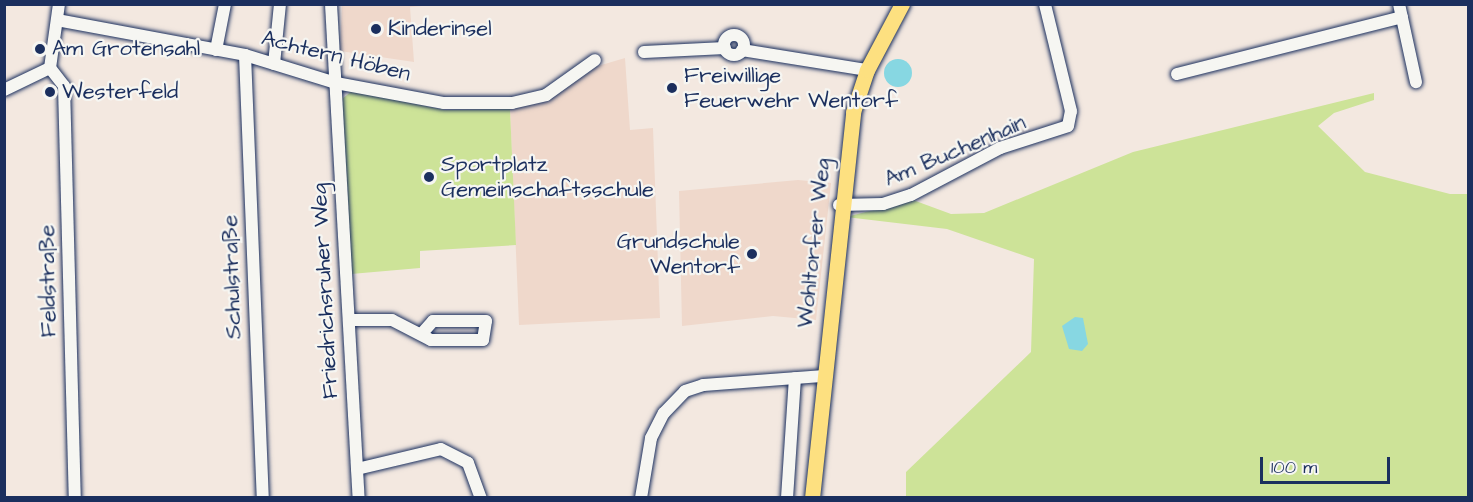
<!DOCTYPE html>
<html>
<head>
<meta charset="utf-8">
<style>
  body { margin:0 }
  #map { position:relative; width:1473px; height:502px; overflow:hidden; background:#f3e8e0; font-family:"Architects Daughter",sans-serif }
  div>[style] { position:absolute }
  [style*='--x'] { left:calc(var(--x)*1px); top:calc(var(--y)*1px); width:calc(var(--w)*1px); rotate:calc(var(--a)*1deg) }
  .built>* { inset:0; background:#efd8cb }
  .green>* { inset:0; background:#cde398 }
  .water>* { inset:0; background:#87d7e2 }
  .round { border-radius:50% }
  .roads { filter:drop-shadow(0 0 2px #1b2f5e) drop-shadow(0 0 2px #1b2f5e) }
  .minor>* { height:12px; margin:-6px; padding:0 6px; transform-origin:6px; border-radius:6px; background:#f6f6f2 }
  .minor>.ring { margin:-6px; padding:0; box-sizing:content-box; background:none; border:12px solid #f6f6f2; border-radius:50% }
  .major>* { height:15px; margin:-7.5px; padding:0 7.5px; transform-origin:7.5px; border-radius:7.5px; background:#fde080 }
  .dots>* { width:16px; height:16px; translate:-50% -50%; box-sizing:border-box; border:3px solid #f6f6f2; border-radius:50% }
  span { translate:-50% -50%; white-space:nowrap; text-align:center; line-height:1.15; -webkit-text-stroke:4.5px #f6f6f2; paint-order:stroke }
  .poi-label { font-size:22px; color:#1b2f5e }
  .left { translate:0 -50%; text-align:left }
  .right { translate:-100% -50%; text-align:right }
  .street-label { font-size:22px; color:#1b2f5e }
  .frame { position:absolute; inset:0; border:6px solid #1b2f5e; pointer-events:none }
  .scale { position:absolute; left:1260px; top:457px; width:130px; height:27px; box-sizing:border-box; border:3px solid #1b2f5e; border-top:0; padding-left:8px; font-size:18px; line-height:21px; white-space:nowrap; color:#1b2f5e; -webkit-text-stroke:4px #f6f6f2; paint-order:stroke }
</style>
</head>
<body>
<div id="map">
  <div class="built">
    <div style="clip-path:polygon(342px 5px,434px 5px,410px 7px,414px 62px,340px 51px)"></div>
    <div style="clip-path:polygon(625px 58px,630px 130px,653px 128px,660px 318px,519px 325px,510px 109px,549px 99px,598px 66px)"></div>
    <div style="clip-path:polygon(798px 180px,831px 183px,816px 320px,773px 316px,682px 326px,679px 191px)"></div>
  </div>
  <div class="green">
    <div style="clip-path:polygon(352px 91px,445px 110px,510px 109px,516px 245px,420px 251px,420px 268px,351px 274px,342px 99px)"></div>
    <div style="clip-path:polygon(1374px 93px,1374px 100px,1334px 113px,1318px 126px,1365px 172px,1450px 194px,1468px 194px,1468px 497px,906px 497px,906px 472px,1031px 352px,1034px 259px,947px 229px,846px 217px,913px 200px,951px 214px,984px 213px,1133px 152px)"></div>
  </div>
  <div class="water">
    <div class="round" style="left:884px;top:59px;width:28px;height:28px"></div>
    <div style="clip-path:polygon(1075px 317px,1083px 318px,1088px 344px,1082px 351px,1069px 349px,1062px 326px)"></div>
  </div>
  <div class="roads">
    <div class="minor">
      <div style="--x:331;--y:4;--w:495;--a:86.8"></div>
      <div style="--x:1399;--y:4;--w:80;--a:77.7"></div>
      <div style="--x:57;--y:20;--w:191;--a:10.5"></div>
      <div style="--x:245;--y:55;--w:95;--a:17.1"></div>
      <div style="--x:336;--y:83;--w:110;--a:10.5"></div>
      <div style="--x:444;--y:103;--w:68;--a:0"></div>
      <div style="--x:512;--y:103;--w:35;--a:-13"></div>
      <div style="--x:546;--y:95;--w:60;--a:-35.5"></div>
      <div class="ring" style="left:724px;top:35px;width:8px;height:8px"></div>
      <div style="--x:216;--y:50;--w:47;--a:-78.9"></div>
      <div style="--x:742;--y:50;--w:127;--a:9.1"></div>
      <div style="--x:644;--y:52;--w:81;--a:-2.8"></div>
      <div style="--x:245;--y:55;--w:443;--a:87.7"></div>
      <div style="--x:274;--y:64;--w:60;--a:-84.3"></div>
      <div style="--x:50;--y:68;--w:23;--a:52"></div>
      <div style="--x:64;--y:86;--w:412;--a:88.5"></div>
      <div style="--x:1177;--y:74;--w:232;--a:-14.2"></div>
      <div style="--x:4;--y:90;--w:51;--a:-25.6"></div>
      <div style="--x:50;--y:68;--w:65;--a:-82"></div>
      <div style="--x:839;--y:205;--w:44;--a:-1.3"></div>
      <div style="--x:883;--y:204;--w:29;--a:-18"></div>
      <div style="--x:911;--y:195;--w:101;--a:-27.8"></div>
      <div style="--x:1000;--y:148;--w:71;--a:-17.9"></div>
      <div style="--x:1068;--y:126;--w:15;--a:-79"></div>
      <div style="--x:1071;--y:111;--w:110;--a:-103.7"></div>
      <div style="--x:349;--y:320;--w:43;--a:0"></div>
      <div style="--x:392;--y:320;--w:44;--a:27.1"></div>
      <div style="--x:431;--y:340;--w:52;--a:0"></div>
      <div style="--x:483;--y:340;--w:19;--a:-81"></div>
      <div style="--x:486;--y:321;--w:53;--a:180"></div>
      <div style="--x:433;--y:321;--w:15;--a:132"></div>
      <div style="--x:357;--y:469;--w:86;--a:-13.4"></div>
      <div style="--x:441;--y:449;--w:30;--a:27"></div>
      <div style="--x:468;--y:463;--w:37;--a:70"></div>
      <div style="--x:641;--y:498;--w:61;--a:-80.5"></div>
      <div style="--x:651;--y:438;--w:28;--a:-63"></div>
      <div style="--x:664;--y:413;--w:30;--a:-46"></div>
      <div style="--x:685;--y:391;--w:19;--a:-18"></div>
      <div style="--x:703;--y:385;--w:119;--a:-4.3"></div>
      <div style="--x:787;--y:498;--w:120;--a:-86.2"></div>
    </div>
    <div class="major">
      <div style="--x:812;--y:498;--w:388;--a:-83.9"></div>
      <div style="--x:853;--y:112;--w:44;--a:-71.6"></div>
      <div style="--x:867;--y:70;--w:75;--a:-62.1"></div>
    </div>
  </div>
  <div class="dots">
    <div style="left:376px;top:29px;background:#1b2f5e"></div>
    <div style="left:40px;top:49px;background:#1b2f5e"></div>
    <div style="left:672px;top:88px;background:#1b2f5e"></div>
    <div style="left:50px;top:92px;background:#1b2f5e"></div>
    <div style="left:429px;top:177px;background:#1b2f5e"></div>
    <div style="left:752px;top:254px;background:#1b2f5e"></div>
  </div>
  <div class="poi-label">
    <span class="left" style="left:388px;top:29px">Kinderinsel</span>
    <span class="left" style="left:52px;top:49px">Am Grotensahl</span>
    <span class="left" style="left:684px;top:88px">Freiwillige<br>Feuerwehr Wentorf</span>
    <span class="left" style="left:62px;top:92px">Westerfeld</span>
    <span class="left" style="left:441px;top:177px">Sportplatz<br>Gemeinschaftsschule</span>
    <span class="right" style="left:740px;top:254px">Grundschule<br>Wentorf</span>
  </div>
  <div class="street-label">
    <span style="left:336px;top:56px;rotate:14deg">Achtern Höben</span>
    <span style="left:955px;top:151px;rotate:-23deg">Am Buchenhain</span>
    <span style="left:814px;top:243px;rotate:-84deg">Wohltorfer Weg</span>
    <span style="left:232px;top:277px;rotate:-92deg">Schulstraße</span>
    <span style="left:48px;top:281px;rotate:-91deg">Feldstraße</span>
    <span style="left:325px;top:291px;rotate:-93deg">Friedrichsruher Weg</span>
  </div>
  <div class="frame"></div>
  <div class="scale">100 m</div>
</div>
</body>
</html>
